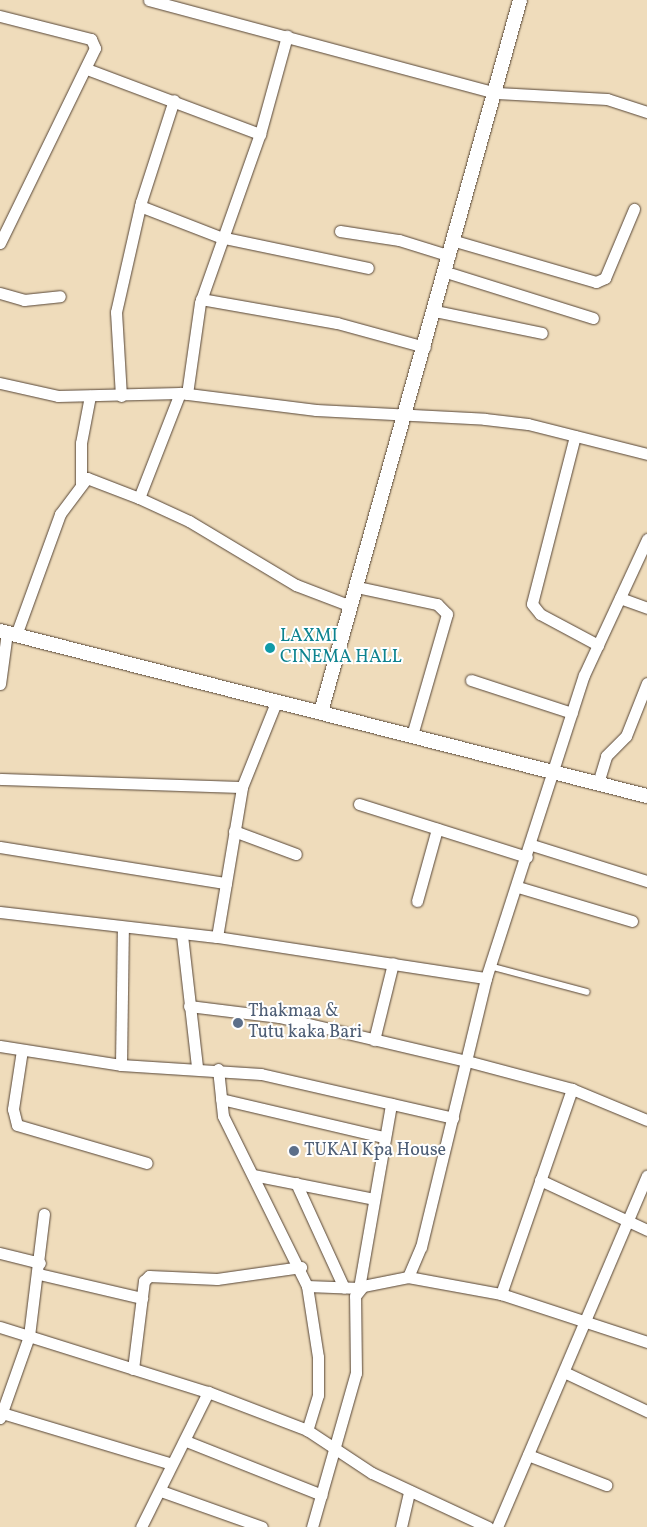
<!DOCTYPE html>
<style>
body{margin:0}
#map{position:relative;width:647px;height:1527px;overflow:hidden;background:#efdcbb;font-family:Vollkorn,serif}
div>[style]{position:absolute}
.roads{filter:drop-shadow(0 0 1px #564536) drop-shadow(0 0 1px #564536)}
.service>*{height:5.5px;margin:-2.75px;padding:0 2.75px;transform-origin:2.75px;border-radius:2.75px;background:#fff}
.minor>*{height:11px;margin:-5.5px;padding:0 5.5px;transform-origin:5.5px;border-radius:5.5px;background:#fff}
.tertiary>*{height:14px;margin:-7px;padding:0 7px;transform-origin:7px;border-radius:7px;background:#fff}
.dots>*{width:14px;height:14px;translate:-50% -50%;box-sizing:border-box;border:2px solid #fff;border-radius:50%}
span{translate:-50% -50%;white-space:nowrap;text-align:center;line-height:1.15;-webkit-text-stroke:4px #fff;paint-order:stroke}
.culture-label{font-size:18px;color:#0d838f}
.left{translate:0 -50%;text-align:left}
.service-label{font-size:18px;color:#4e5e75}
</style>
<div id="map">
<div class="roads">
<div class="service">
<div style="left:490px;top:966px;width:100px;rotate:15deg"></div>
</div>
<div class="minor">
<div style="left:149px;top:0;width:360px;rotate:15deg"></div>
<div style="left:497px;top:93px;width:110px;rotate:3.1deg"></div>
<div style="left:607px;top:99px;width:42px;rotate:18deg"></div>
<div style="left:0;top:16px;width:94px;rotate:14.2deg"></div>
<div style="left:91px;top:39px;width:10px;rotate:66deg"></div>
<div style="left:95px;top:48px;width:217px;rotate:116deg"></div>
<div style="left:87px;top:69px;width:185px;rotate:20.6deg"></div>
<div style="left:140px;top:206px;width:86px;rotate:21.2deg"></div>
<div style="left:220px;top:237px;width:151px;rotate:11.8deg"></div>
<div style="left:340px;top:231px;width:60px;rotate:8.7deg"></div>
<div style="left:399px;top:240px;width:53px;rotate:17.4deg"></div>
<div style="left:455px;top:241px;width:147px;rotate:16.2deg"></div>
<div style="left:596px;top:282px;width:10px;rotate:-24deg"></div>
<div style="left:605px;top:278px;width:75px;rotate:-67.2deg"></div>
<div style="left:446px;top:272px;width:154px;rotate:17.4deg"></div>
<div style="left:0;top:293px;width:25px;rotate:16deg"></div>
<div style="left:24px;top:300px;width:36px;rotate:-6deg"></div>
<div style="left:201px;top:299px;width:138px;rotate:10deg"></div>
<div style="left:337px;top:323px;width:91px;rotate:15.3deg"></div>
<div style="left:435px;top:311px;width:109px;rotate:11.6deg"></div>
<div style="left:0;top:383px;width:59px;rotate:12.6deg"></div>
<div style="left:58px;top:396px;width:122px;rotate:-1.4deg"></div>
<div style="left:180px;top:393px;width:137px;rotate:7.1deg"></div>
<div style="left:316px;top:410px;width:169px;rotate:3deg"></div>
<div style="left:485px;top:419px;width:43px;rotate:6.6deg"></div>
<div style="left:528px;top:424px;width:123px;rotate:14.1deg"></div>
<div style="left:187px;top:394px;width:92px;rotate:-81.9deg"></div>
<div style="left:200px;top:303px;width:179px;rotate:-70.5deg"></div>
<div style="left:260px;top:134px;width:102px;rotate:-74.6deg"></div>
<div style="left:121px;top:396px;width:84px;rotate:-93.4deg"></div>
<div style="left:116px;top:312px;width:113px;rotate:-77.2deg"></div>
<div style="left:141px;top:202px;width:107px;rotate:-72.1deg"></div>
<div style="left:575px;top:436px;width:173px;rotate:104.4deg"></div>
<div style="left:532px;top:604px;width:13px;rotate:51deg"></div>
<div style="left:540px;top:614px;width:66px;rotate:28.1deg"></div>
<div style="left:81px;top:484px;width:41px;rotate:-90deg"></div>
<div style="left:81px;top:443px;width:48px;rotate:-79.2deg"></div>
<div style="left:139px;top:498px;width:55px;rotate:24.7deg"></div>
<div style="left:189px;top:521px;width:125px;rotate:30.9deg"></div>
<div style="left:296px;top:585px;width:59px;rotate:20.9deg"></div>
<div style="left:357px;top:587px;width:82px;rotate:12deg"></div>
<div style="left:437px;top:604px;width:14px;rotate:45deg"></div>
<div style="left:447px;top:614px;width:126px;rotate:106.1deg"></div>
<div style="left:620px;top:598px;width:29px;rotate:20deg"></div>
<div style="left:16px;top:635px;width:129px;rotate:-70deg"></div>
<div style="left:60px;top:514px;width:45px;rotate:-53.1deg"></div>
<div style="left:87px;top:478px;width:56px;rotate:21deg"></div>
<div style="left:139px;top:498px;width:113px;rotate:-68.7deg"></div>
<div style="left:471px;top:680px;width:106px;rotate:18.1deg"></div>
<div style="left:0;top:684px;width:52px;rotate:-82.3deg"></div>
<div style="left:0;top:779px;width:242px;rotate:1.9deg"></div>
<div style="left:598px;top:783px;width:28px;rotate:-73deg"></div>
<div style="left:606px;top:756px;width:28px;rotate:-45deg"></div>
<div style="left:626px;top:736px;width:57px;rotate:-68.4deg"></div>
<div style="left:359px;top:804px;width:176px;rotate:17.5deg"></div>
<div style="left:234px;top:831px;width:66px;rotate:20.4deg"></div>
<div style="left:532px;top:845px;width:121px;rotate:17.4deg"></div>
<div style="left:0;top:847px;width:229px;rotate:9.1deg"></div>
<div style="left:518px;top:887px;width:119px;rotate:16.6deg"></div>
<div style="left:417px;top:901px;width:75px;rotate:-74.5deg"></div>
<div style="left:0;top:912px;width:218px;rotate:6.6deg"></div>
<div style="left:217px;top:937px;width:272px;rotate:8.7deg"></div>
<div style="left:182px;top:935px;width:133px;rotate:83.5deg"></div>
<div style="left:217px;top:937px;width:152px;rotate:-80.5deg"></div>
<div style="left:242px;top:787px;width:94px;rotate:-68.1deg"></div>
<div style="left:189px;top:1006px;width:91px;rotate:7deg"></div>
<div style="left:279px;top:1017px;width:193px;rotate:13.2deg"></div>
<div style="left:467px;top:1061px;width:109px;rotate:14.9deg"></div>
<div style="left:572px;top:1089px;width:81px;rotate:22.5deg"></div>
<div style="left:374px;top:1040px;width:79px;rotate:-76.1deg"></div>
<div style="left:0;top:1046px;width:122px;rotate:8.9deg"></div>
<div style="left:121px;top:1065px;width:140px;rotate:3.7deg"></div>
<div style="left:261px;top:1074px;width:197px;rotate:12.9deg"></div>
<div style="left:22px;top:1050px;width:60px;rotate:98.7deg"></div>
<div style="left:13px;top:1109px;width:16px;rotate:76deg"></div>
<div style="left:17px;top:1125px;width:135px;rotate:16.3deg"></div>
<div style="left:121px;top:1065px;width:138px;rotate:-89.2deg"></div>
<div style="left:218px;top:1069px;width:47px;rotate:83.9deg"></div>
<div style="left:223px;top:1116px;width:190px;rotate:63.7deg"></div>
<div style="left:307px;top:1286px;width:72px;rotate:81.2deg"></div>
<div style="left:318px;top:1357px;width:38px;rotate:90deg"></div>
<div style="left:318px;top:1395px;width:37px;rotate:107deg"></div>
<div style="left:221px;top:1099px;width:166px;rotate:13.2deg"></div>
<div style="left:253px;top:1175px;width:123px;rotate:11.2deg"></div>
<div style="left:540px;top:1180px;width:118px;rotate:25deg"></div>
<div style="left:296px;top:1183px;width:115px;rotate:65.4deg"></div>
<div style="left:0;top:1253px;width:41px;rotate:14deg"></div>
<div style="left:39px;top:1274px;width:106px;rotate:13.1deg"></div>
<div style="left:408px;top:1277px;width:95px;rotate:10.4deg"></div>
<div style="left:501px;top:1294px;width:154px;rotate:18.2deg"></div>
<div style="left:307px;top:1286px;width:52px;rotate:2.2deg"></div>
<div style="left:359px;top:1288px;width:187px;rotate:-80.1deg"></div>
<div style="left:501px;top:1294px;width:217px;rotate:-70.9deg"></div>
<div style="left:0;top:1327px;width:218px;rotate:17.4deg"></div>
<div style="left:208px;top:1392px;width:106px;rotate:21deg"></div>
<div style="left:307px;top:1430px;width:78px;rotate:33.5deg"></div>
<div style="left:372px;top:1473px;width:128px;rotate:25deg"></div>
<div style="left:133px;top:1369px;width:89px;rotate:-82.9deg"></div>
<div style="left:144px;top:1281px;width:7px;rotate:-45deg"></div>
<div style="left:149px;top:1276px;width:68px;rotate:2.5deg"></div>
<div style="left:217px;top:1279px;width:85px;rotate:-8.1deg"></div>
<div style="left:564px;top:1372px;width:92px;rotate:25.2deg"></div>
<div style="left:2px;top:1413px;width:177px;rotate:16.7deg"></div>
<div style="left:0;top:1418px;width:87px;rotate:-70.5deg"></div>
<div style="left:29px;top:1336px;width:123px;rotate:-83deg"></div>
<div style="left:186px;top:1441px;width:146px;rotate:21.7deg"></div>
<div style="left:528px;top:1455px;width:84px;rotate:21deg"></div>
<div style="left:161px;top:1491px;width:107px;rotate:19.6deg"></div>
<div style="left:141px;top:1527px;width:151px;rotate:-63.6deg"></div>
<div style="left:312px;top:1527px;width:160px;rotate:-74.1deg"></div>
<div style="left:356px;top:1373px;width:77px;rotate:-90.7deg"></div>
<div style="left:355px;top:1296px;width:13px;rotate:-51deg"></div>
<div style="left:363px;top:1286px;width:46px;rotate:-11.3deg"></div>
<div style="left:408px;top:1277px;width:33px;rotate:-67deg"></div>
<div style="left:421px;top:1247px;width:277px;rotate:-76.4deg"></div>
<div style="left:486px;top:978px;width:318px;rotate:-72.1deg"></div>
<div style="left:584px;top:675px;width:150px;rotate:-65.1deg"></div>
<div style="left:401px;top:1527px;width:37px;rotate:-77deg"></div>
<div style="left:497px;top:1527px;width:382px;rotate:-66.9deg"></div>
</div>
<div class="tertiary">
<div style="left:0;top:631px;width:668px;rotate:14.31deg"></div>
<div style="left:321px;top:712px;width:739px;rotate:-74.38deg"></div>
</div>
</div>
<div class="dots">
<div style="left:270px;top:648px;background:#0f9aa8"></div>
<div style="left:238px;top:1023px;background:#5c6f8a"></div>
<div style="left:294px;top:1151px;background:#5c6f8a"></div>
</div>
<div class="culture-label">
<span class="left" style="left:280px;top:648px">LAXMI<br>CINEMA HALL</span>
</div>
<div class="service-label">
<span class="left" style="left:248px;top:1023px">Thakmaa &amp;<br>Tutu kaka Bari</span>
<span class="left" style="left:304px;top:1151px">TUKAI Kpa House</span>
</div>
</div>
